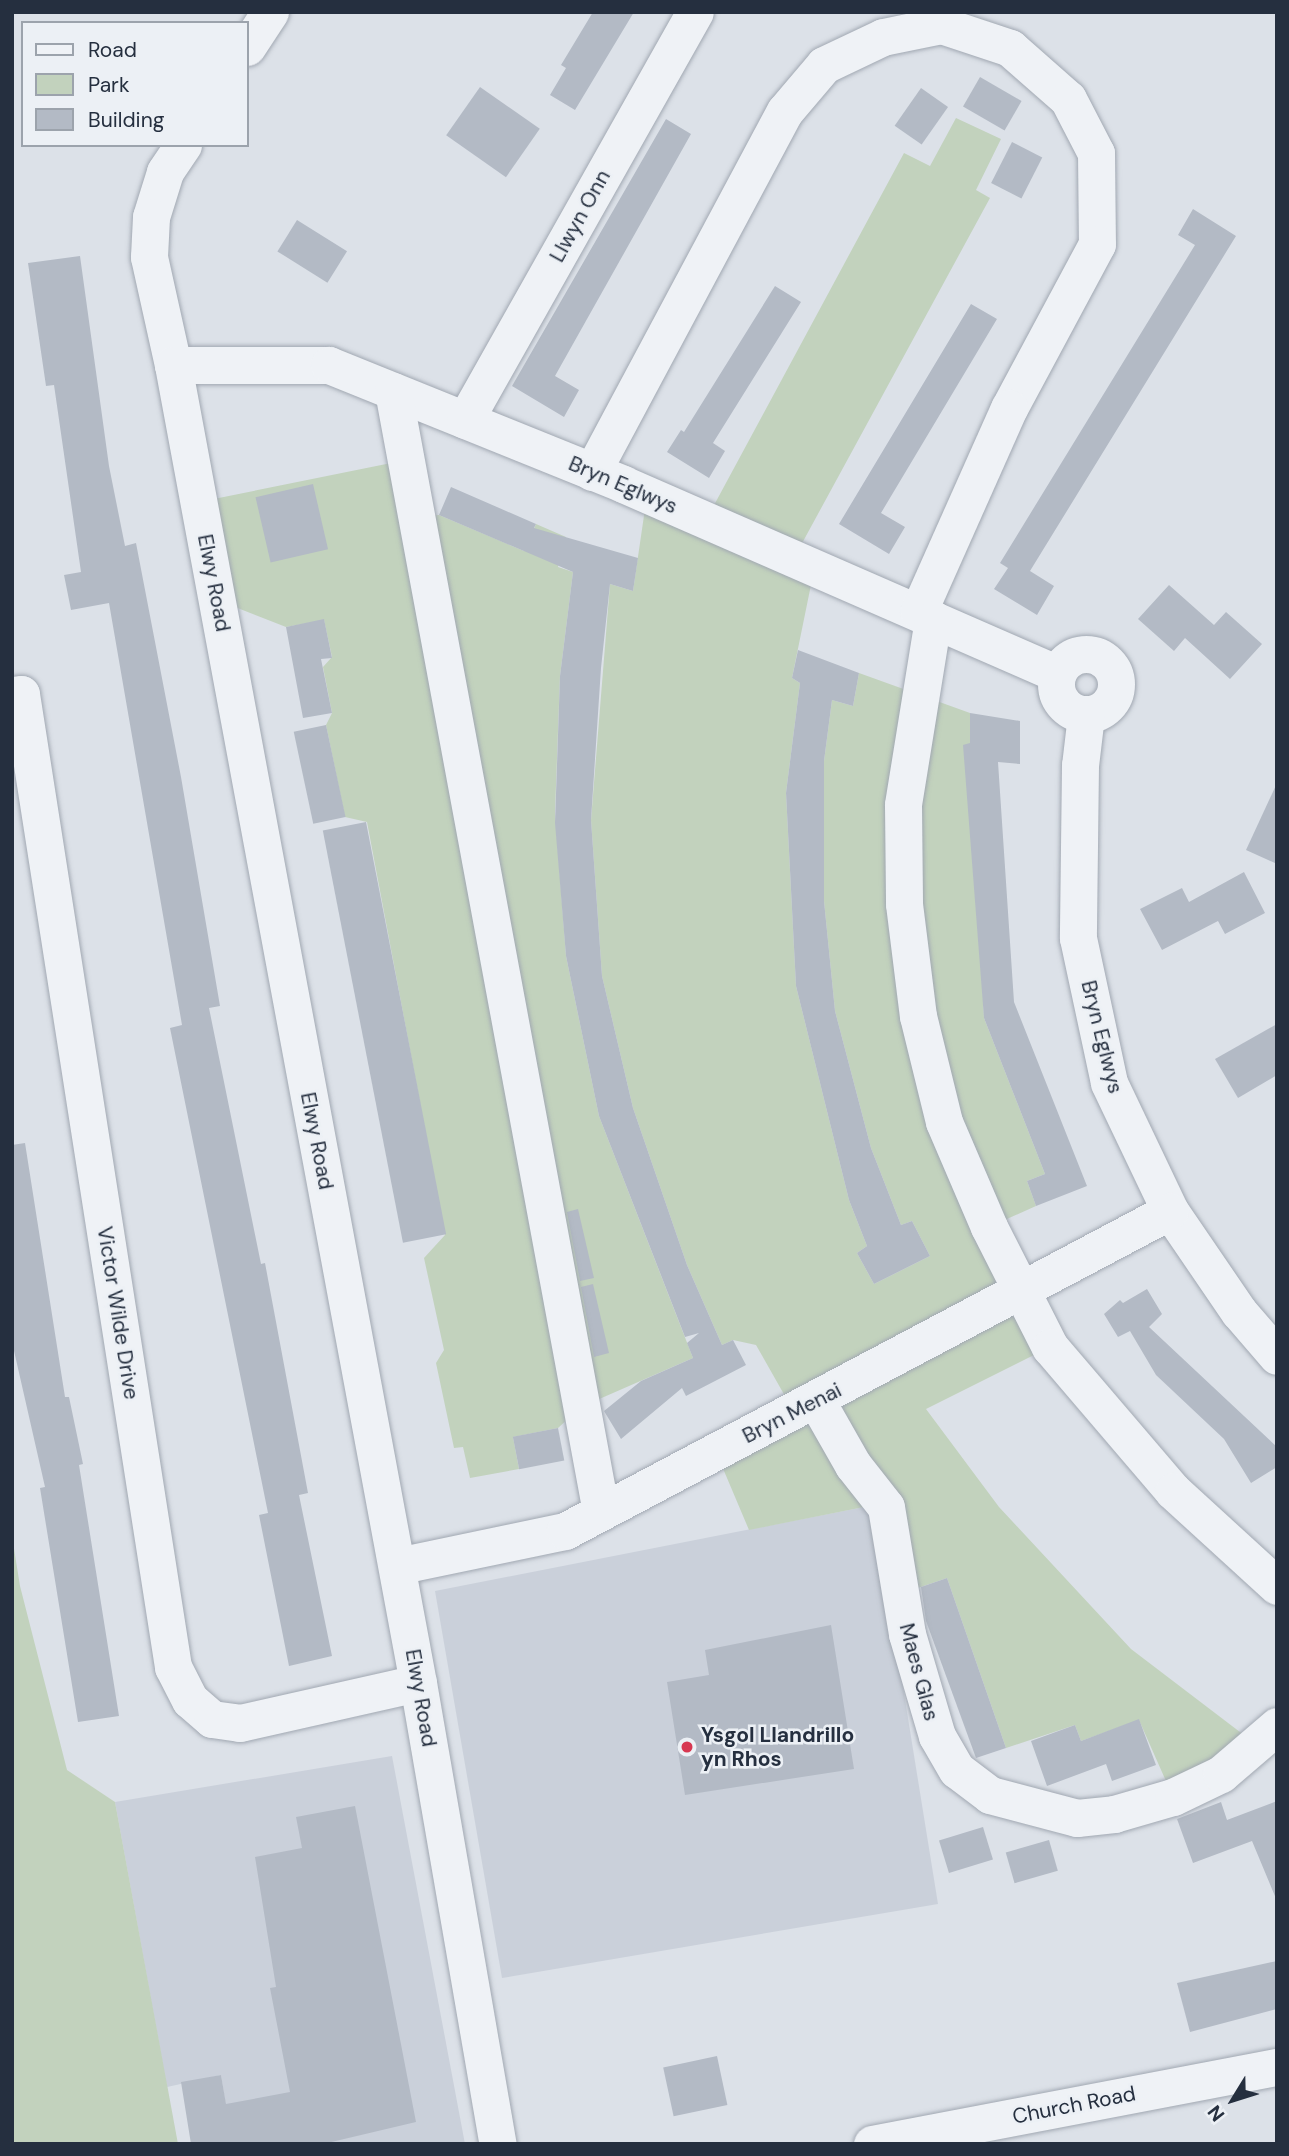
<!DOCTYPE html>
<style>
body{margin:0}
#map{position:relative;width:1289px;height:2156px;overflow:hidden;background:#dce1e8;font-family:"DM Sans",sans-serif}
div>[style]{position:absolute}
.built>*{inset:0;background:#cad0da}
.green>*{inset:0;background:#c2d2bd}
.building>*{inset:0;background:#b3bac5;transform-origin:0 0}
.roads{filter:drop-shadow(0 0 2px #a1a8b2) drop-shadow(0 0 2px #a1a8b2)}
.minor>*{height:37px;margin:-18.5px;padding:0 18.5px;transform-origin:18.5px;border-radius:18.5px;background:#eff2f6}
.minor>.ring{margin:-18.5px;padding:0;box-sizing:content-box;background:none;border:37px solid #eff2f6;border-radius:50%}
.dots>*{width:19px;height:19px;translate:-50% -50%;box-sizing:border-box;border:4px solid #ecf0f5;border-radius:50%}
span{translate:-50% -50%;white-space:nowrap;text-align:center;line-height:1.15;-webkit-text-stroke:5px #ecf0f5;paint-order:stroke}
.street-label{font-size:21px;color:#252f3f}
.poi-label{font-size:21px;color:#252f3f;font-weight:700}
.left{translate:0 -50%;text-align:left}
.frame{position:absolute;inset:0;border:14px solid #252f3f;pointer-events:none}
.legend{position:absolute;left:21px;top:21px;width:228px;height:126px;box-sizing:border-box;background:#ecf0f5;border:2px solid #9ca3ac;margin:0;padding:9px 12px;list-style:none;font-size:21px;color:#252f3f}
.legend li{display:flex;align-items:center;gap:14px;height:35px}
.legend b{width:35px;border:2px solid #9ca3ac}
.north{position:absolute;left:1198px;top:2065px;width:70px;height:70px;-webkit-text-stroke:5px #ecf0f5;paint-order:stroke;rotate:232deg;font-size:19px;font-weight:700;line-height:28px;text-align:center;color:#252f3f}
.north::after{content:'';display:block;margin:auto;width:24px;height:32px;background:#252f3f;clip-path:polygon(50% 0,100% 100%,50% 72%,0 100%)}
</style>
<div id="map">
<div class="built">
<div style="clip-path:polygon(864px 1507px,876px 1520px,938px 1904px,502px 1978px,435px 1591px)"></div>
<div style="clip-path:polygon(392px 1756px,465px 2144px,232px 2144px,221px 2075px,167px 2087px,115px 1802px)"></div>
</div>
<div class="green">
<div style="clip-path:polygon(956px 118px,1001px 139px,976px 190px,990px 198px,794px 558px,813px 575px,792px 678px,800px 683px,786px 793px,796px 986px,849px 1200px,867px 1246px,857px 1253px,874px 1284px,930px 1256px,912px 1221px,901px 1225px,871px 1148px,835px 1011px,824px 901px,824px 761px,832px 700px,853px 706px,859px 673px,970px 713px,984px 1018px,1045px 1174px,1027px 1181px,1036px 1206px,989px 1227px,1050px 1347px,926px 1409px,999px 1507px,1131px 1649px,1257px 1745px,1173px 1797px,1139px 1720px,1081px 1741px,1075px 1725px,1006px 1748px,947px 1578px,915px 1589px,885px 1507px,864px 1507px,749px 1530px,716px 1452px,794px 1412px,756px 1345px,733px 1340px,722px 1345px,687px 1265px,633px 1108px,602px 976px,591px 820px,610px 584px,633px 591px,647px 495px,706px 520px,904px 153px,930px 166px)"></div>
<div style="clip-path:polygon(406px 460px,417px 517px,439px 515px,524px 551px,536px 524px,566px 537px,558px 567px,573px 572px,560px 676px,555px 813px,566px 956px,599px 1116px,693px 1358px,581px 1407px,558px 1428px,513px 1437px,519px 1469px,470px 1478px,463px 1447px,454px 1448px,436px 1363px,444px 1350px,424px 1258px,445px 1235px,367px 822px,345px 817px,326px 725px,332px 713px,323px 667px,332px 657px,324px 620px,286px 627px,217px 600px,199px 502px)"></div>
<div style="clip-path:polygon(12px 1536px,20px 1586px,67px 1770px,115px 1802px,178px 2144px,12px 2144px)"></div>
</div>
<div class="building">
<div style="clip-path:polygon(593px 12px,634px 12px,575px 110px,550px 95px,566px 68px,561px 65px)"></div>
<div style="left:980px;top:77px;width:48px;height:34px;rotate:30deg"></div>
<div style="left:480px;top:87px;width:73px;height:59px;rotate:35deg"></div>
<div style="left:921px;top:88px;width:33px;height:46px;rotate:35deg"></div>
<div style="clip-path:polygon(666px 119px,691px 134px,555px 376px,579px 390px,564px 417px,512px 386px)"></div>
<div style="left:1012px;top:142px;width:34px;height:46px;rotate:27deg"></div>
<div style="clip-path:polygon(1193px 209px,1236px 236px,1030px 571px,1054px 586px,1037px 615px,994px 589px,1008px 568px,1000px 563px,1195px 245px,1178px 235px)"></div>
<div style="left:297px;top:220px;width:59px;height:37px;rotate:32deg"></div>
<div style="clip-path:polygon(80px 256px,109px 466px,125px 546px,136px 543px,181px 777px,220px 1006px,209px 1008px,261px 1264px,265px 1263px,308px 1493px,299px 1495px,332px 1656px,289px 1666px,259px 1515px,268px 1513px,170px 1028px,182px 1025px,109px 603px,71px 610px,64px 575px,81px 572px,54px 385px,46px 386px,28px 263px)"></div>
<div style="clip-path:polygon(775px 286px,801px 302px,713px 443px,725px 451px,709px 478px,667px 452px,681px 430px,684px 432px)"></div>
<div style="clip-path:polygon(971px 304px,997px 319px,881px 513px,905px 527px,889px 554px,839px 524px)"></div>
<div style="left:313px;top:484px;width:67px;height:59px;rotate:77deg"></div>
<div style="clip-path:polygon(451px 487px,536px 524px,534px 528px,638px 558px,633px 591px,610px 584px,601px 668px,591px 820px,602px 976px,633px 1108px,687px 1265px,722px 1345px,733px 1340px,746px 1365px,686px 1396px,682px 1388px,621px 1439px,604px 1411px,641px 1381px,693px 1358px,687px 1343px,699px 1333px,685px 1337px,599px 1116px,566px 956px,555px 823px,560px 676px,573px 572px,439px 515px)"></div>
<div style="clip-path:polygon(1169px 585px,1214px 625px,1226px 612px,1262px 644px,1230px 679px,1185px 638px,1174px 651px,1138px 619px)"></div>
<div style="clip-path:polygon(324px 619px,332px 658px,321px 659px,332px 713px,303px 718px,286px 627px)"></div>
<div style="clip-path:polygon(798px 650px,859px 673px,853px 706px,832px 700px,824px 761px,824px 901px,835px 1011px,871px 1148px,901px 1225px,912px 1221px,930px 1256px,874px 1284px,857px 1253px,867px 1246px,849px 1200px,796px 986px,786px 793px,800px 683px,792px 678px)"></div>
<div style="clip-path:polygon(970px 713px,1020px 721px,1020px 764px,998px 762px,1014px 1002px,1087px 1186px,1036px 1206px,1027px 1181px,1045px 1174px,984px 1018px,963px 745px,970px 743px)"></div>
<div style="left:326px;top:725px;width:94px;height:33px;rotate:78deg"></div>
<div style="clip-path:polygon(1277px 783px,1277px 864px,1246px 850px)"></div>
<div style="left:366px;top:822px;width:420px;height:44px;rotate:79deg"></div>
<div style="clip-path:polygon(1244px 872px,1265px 913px,1225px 934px,1218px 921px,1162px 950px,1140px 909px,1182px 888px,1189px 902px)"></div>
<div style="clip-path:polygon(1277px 1024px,1277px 1075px,1238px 1098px,1215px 1059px)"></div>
<div style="clip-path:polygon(25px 1143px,65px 1397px,69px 1397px,83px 1464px,79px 1465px,119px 1716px,78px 1722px,40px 1488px,45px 1487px,12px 1342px,12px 1145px)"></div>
<div style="clip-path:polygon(578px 1209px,594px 1278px,580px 1281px,567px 1212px)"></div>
<div style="clip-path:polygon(593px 1284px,609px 1353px,594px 1357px,581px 1287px)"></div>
<div style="clip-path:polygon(1147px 1289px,1162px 1314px,1149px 1327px,1277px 1447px,1277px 1467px,1251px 1483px,1224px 1439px,1156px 1375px,1130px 1331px,1118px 1337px,1104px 1314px,1120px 1300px,1123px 1303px)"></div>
<div style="left:558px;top:1428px;width:33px;height:46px;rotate:79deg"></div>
<div style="clip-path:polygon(947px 1578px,1006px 1748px,976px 1758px,926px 1621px,921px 1587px)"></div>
<div style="clip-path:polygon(831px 1625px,854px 1769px,685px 1795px,667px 1682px,709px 1675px,705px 1650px)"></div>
<div style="clip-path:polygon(1139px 1719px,1156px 1765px,1112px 1781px,1106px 1764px,1047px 1786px,1031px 1741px,1075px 1725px,1081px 1741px)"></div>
<div style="clip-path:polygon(1277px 1801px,1277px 1901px,1252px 1841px,1193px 1863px,1177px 1819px,1221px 1802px,1227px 1820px)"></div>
<div style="clip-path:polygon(355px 1806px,416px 2122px,323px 2144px,191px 2144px,181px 2082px,221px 2075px,226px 2104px,290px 2092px,270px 1988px,276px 1987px,255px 1857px,302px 1848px,296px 1817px)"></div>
<div style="left:983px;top:1827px;width:34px;height:46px;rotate:73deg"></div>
<div style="left:1049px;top:1840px;width:32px;height:45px;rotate:74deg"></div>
<div style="clip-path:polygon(1277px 1961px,1277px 2009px,1190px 2032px,1177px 1983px)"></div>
<div style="left:717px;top:2056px;width:50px;height:55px;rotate:78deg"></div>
</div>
<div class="roads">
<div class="minor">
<div style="left:247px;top:47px;width:42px;rotate:-56.7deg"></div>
<div style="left:183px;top:145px;width:32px;rotate:124deg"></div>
<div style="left:165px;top:172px;width:47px;rotate:107.3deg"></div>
<div style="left:151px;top:217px;width:40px;rotate:92.9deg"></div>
<div style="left:149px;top:257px;width:111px;rotate:77.5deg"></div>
<div style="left:173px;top:365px;width:1341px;rotate:79.47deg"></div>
<div style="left:418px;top:1683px;width:468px;rotate:80.2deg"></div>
<div style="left:173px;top:365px;width:156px"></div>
<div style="left:329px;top:365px;width:317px;rotate:22deg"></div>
<div style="left:623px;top:484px;width:474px;rotate:23.6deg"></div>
<div style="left:393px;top:391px;width:1140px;rotate:79.49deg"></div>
<div style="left:465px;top:420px;width:468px;rotate:-60.6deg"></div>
<div style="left:592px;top:472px;width:409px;rotate:-61.9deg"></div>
<div style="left:785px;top:111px;width:60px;rotate:-49.7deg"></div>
<div style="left:824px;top:65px;width:65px;rotate:-25.4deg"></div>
<div style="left:883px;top:37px;width:59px;rotate:-11.7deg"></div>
<div style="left:941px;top:25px;width:73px;rotate:18.4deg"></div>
<div style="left:1010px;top:48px;width:77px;rotate:41.3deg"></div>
<div style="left:1068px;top:99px;width:61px;rotate:62.6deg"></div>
<div style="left:1096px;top:153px;width:91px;rotate:89.4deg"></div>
<div style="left:1097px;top:244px;width:186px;rotate:118.2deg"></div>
<div style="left:1009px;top:408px;width:223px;rotate:114deg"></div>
<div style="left:933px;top:619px;width:188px;rotate:99.2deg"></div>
<div style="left:903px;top:805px;width:99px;rotate:89.4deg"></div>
<div style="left:904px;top:904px;width:113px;rotate:82.9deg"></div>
<div style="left:918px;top:1016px;width:109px;rotate:76.2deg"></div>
<div style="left:944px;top:1122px;width:114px;rotate:66.8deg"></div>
<div style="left:989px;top:1227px;width:135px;rotate:63.1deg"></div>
<div style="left:1050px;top:1347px;width:189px;rotate:49.5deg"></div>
<div style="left:1173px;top:1491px;width:141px;rotate:42.4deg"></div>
<div class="ring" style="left:1056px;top:654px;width:23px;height:23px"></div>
<div style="left:12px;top:695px;width:9px;rotate:-6deg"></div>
<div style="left:21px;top:694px;width:985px;rotate:81.12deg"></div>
<div style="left:173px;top:1667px;width:37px;rotate:63deg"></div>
<div style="left:190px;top:1700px;width:29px;rotate:41deg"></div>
<div style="left:212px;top:1719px;width:28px;rotate:8deg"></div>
<div style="left:240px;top:1723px;width:182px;rotate:-12.7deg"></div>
<div style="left:1086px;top:715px;width:50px;rotate:96.8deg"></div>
<div style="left:1080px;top:765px;width:173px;rotate:90.7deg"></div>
<div style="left:1078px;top:938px;width:148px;rotate:77.9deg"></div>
<div style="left:1109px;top:1083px;width:142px;rotate:64.5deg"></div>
<div style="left:1170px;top:1211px;width:122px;rotate:55.7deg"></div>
<div style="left:1239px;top:1312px;width:58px;rotate:49.2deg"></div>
<div style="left:816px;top:1400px;width:75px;rotate:60.4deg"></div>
<div style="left:853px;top:1465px;width:53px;rotate:51.8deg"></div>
<div style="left:886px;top:1507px;width:129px;rotate:80.6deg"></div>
<div style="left:907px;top:1634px;width:106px;rotate:73.6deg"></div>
<div style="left:937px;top:1736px;width:39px;rotate:60deg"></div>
<div style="left:957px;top:1770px;width:41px;rotate:37.1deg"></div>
<div style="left:990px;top:1795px;width:90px;rotate:14.8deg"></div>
<div style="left:1077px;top:1818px;width:37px;rotate:-6deg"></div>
<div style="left:1114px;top:1814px;width:61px;rotate:-16.1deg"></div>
<div style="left:1173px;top:1797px;width:53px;rotate:-25.6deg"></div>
<div style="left:1221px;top:1774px;width:74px;rotate:-40.6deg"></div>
<div style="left:397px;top:1566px;width:172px;rotate:-11.8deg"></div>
<div style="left:565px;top:1531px;width:684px;rotate:-27.88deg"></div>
<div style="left:872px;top:2144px;width:412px;rotate:-10.8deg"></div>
</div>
</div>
<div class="dots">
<div style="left:687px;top:1747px;background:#d73751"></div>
</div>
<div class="street-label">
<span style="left:580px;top:216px;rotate:-61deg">Llwyn Onn</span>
<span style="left:623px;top:485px;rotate:23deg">Bryn Eglwys</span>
<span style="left:214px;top:583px;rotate:79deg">Elwy Road</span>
<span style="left:1102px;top:1037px;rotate:76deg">Bryn Eglwys</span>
<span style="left:317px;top:1141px;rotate:79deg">Elwy Road</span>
<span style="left:118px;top:1313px;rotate:81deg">Victor Wilde Drive</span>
<span style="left:792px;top:1413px;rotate:-27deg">Bryn Menai</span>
<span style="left:919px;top:1672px;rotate:75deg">Maes Glas</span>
<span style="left:421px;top:1698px;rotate:80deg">Elwy Road</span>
<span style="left:1074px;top:2105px;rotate:-11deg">Church Road</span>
</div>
<div class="poi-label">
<span class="left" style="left:701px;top:1747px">Ysgol Llandrillo<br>yn Rhos</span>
</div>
<div class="frame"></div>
<ul class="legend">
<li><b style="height:9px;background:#eff2f6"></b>Road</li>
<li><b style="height:19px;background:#c2d2bd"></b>Park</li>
<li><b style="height:19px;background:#b3bac5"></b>Building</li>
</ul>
<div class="north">N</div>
</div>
